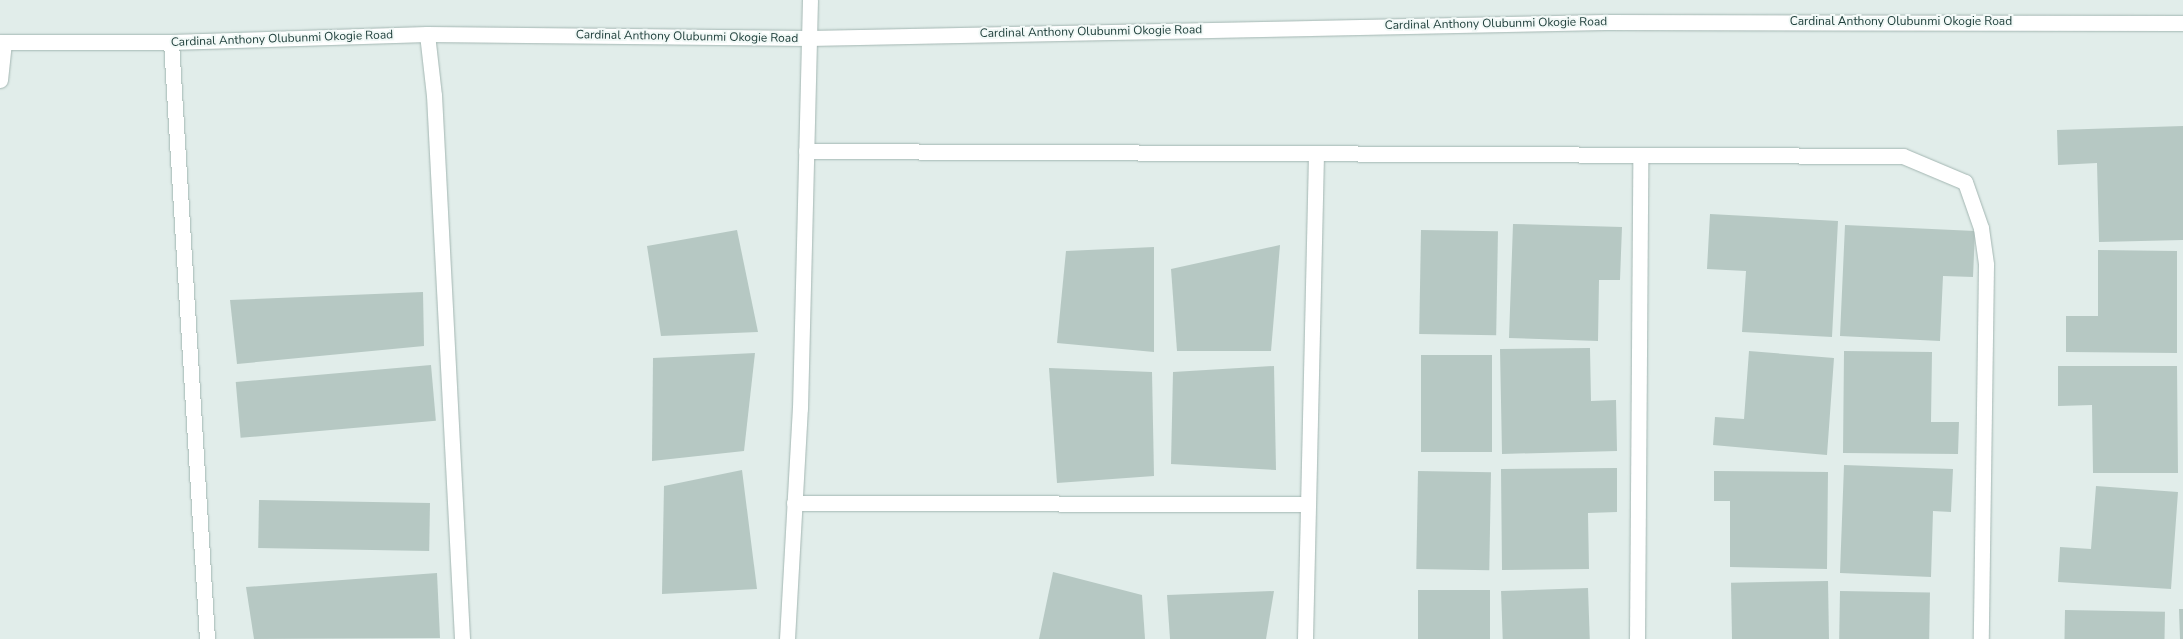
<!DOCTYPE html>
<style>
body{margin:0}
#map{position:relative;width:2183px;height:639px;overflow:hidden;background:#e1edea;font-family:"Nunito Sans",sans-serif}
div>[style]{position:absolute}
.building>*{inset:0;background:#b6c8c3;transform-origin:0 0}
.roads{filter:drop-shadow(0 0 1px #a3b6b2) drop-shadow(0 0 1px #a3b6b2)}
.street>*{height:15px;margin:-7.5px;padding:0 7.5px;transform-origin:7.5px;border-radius:7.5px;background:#fff}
.secondary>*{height:15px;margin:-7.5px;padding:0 7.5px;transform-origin:7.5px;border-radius:7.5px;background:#fff}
span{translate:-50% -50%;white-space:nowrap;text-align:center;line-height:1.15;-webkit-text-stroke:4px #f2f9f7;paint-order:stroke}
.street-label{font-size:12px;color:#20403c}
</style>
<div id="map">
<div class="building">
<div style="clip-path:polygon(2183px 126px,2183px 240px,2099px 242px,2097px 163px,2058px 165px,2057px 130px)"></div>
<div style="clip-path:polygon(1710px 214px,1838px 221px,1832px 337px,1742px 332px,1746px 271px,1707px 269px)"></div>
<div style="clip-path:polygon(1513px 224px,1622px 227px,1620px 280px,1599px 280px,1598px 341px,1509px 338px)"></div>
<div style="clip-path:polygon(1845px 225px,1975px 231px,1973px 277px,1943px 276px,1940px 341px,1840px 336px)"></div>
<div style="clip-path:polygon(737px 230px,758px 332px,661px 336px,647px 246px)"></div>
<div style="left:1421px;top:230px;width:77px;height:104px;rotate:1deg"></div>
<div style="clip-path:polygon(1280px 245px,1271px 351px,1177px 351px,1171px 269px)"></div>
<div style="clip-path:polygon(1154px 247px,1154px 352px,1057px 343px,1066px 251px)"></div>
<div style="clip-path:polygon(2098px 250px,2177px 251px,2177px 353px,2066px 352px,2066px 316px,2098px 316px)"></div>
<div style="clip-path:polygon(423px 292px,424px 346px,237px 364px,230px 300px)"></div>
<div style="clip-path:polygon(1590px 348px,1591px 401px,1616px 400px,1617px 451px,1502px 454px,1500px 349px)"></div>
<div style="clip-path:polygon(1749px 351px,1834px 358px,1827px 455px,1713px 445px,1715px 417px,1744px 419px)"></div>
<div style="clip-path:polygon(1844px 351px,1932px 352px,1931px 422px,1959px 422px,1958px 454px,1843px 453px)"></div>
<div style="clip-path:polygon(755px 353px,744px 451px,652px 461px,653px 358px)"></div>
<div style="left:1421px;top:355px;width:71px;height:97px"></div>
<div style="left:431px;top:365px;width:56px;height:196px;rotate:85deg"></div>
<div style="clip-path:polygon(1274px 366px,1276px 470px,1171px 464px,1173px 372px)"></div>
<div style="clip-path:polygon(2058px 366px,2177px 366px,2178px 473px,2093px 473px,2092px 405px,2058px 406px)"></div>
<div style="clip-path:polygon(1049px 368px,1152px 372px,1154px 476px,1057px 483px)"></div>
<div style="clip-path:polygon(1844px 465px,1953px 469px,1951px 512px,1933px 511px,1931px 577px,1840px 573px)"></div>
<div style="clip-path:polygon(1617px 468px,1617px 512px,1588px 513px,1589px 569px,1502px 570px,1501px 469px)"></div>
<div style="clip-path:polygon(742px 470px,757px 589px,662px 594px,664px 486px)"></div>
<div style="left:1418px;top:471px;width:73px;height:98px;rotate:1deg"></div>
<div style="clip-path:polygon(1714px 471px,1828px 472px,1827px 569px,1730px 567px,1730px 501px,1714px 501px)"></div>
<div style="clip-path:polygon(2096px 486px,2178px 492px,2171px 589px,2058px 582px,2060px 547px,2091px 549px)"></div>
<div style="left:430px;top:503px;width:48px;height:171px;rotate:91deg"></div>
<div style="clip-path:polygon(1053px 572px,1142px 595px,1145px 639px,1039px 639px)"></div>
<div style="clip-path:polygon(437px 573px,440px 638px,254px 639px,246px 587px)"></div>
<div style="left:1828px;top:581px;width:58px;height:97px;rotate:89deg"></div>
<div style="left:1588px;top:588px;width:51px;height:87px;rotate:88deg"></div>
<div style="left:1418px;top:590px;width:72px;height:49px"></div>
<div style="clip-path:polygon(1274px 591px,1266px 639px,1170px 639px,1167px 595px)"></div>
<div style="left:1840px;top:591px;width:90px;height:48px;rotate:1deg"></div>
<div style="clip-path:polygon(2179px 609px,2183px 609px,2183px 639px,2180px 639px)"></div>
<div style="left:2065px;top:610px;width:100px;height:29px;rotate:1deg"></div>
</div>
<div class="roads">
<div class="street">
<div style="left:427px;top:34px;width:61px;rotate:83.5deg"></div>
<div style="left:434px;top:95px;width:545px;rotate:87.05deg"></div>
<div style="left:171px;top:42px;width:598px;rotate:86.55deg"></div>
<div style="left:0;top:80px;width:38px;rotate:-84deg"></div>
<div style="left:806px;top:151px;width:1097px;rotate:0.26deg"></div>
<div style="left:1903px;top:156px;width:67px;rotate:22.8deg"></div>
<div style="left:1965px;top:182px;width:49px;rotate:70.8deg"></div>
<div style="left:1981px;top:228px;width:37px;rotate:82deg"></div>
<div style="left:1986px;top:265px;width:374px;rotate:90.8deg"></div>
<div style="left:794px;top:503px;width:514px;rotate:0.11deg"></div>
<div style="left:787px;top:639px;width:231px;rotate:-86.8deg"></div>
<div style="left:800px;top:408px;width:408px;rotate:-88.6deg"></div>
<div style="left:1305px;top:639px;width:486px;rotate:-88.7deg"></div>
<div style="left:1637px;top:639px;width:484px;rotate:-89.6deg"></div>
</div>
<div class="secondary">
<div style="left:0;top:42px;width:171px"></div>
<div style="left:171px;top:42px;width:256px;rotate:-1.8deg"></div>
<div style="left:427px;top:34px;width:382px;rotate:0.6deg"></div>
<div style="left:809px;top:38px;width:796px;rotate:-1.15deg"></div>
<div style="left:1605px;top:22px;width:578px;rotate:0.1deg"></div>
</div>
</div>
<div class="street-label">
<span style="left:1901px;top:22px">Cardinal Anthony Olubunmi Okogie Road</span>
<span style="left:1496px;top:24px;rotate:-1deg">Cardinal Anthony Olubunmi Okogie Road</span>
<span style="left:1091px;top:32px;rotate:-1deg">Cardinal Anthony Olubunmi Okogie Road</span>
<span style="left:687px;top:37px;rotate:1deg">Cardinal Anthony Olubunmi Okogie Road</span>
<span style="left:282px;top:39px;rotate:-2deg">Cardinal Anthony Olubunmi Okogie Road</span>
</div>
</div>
